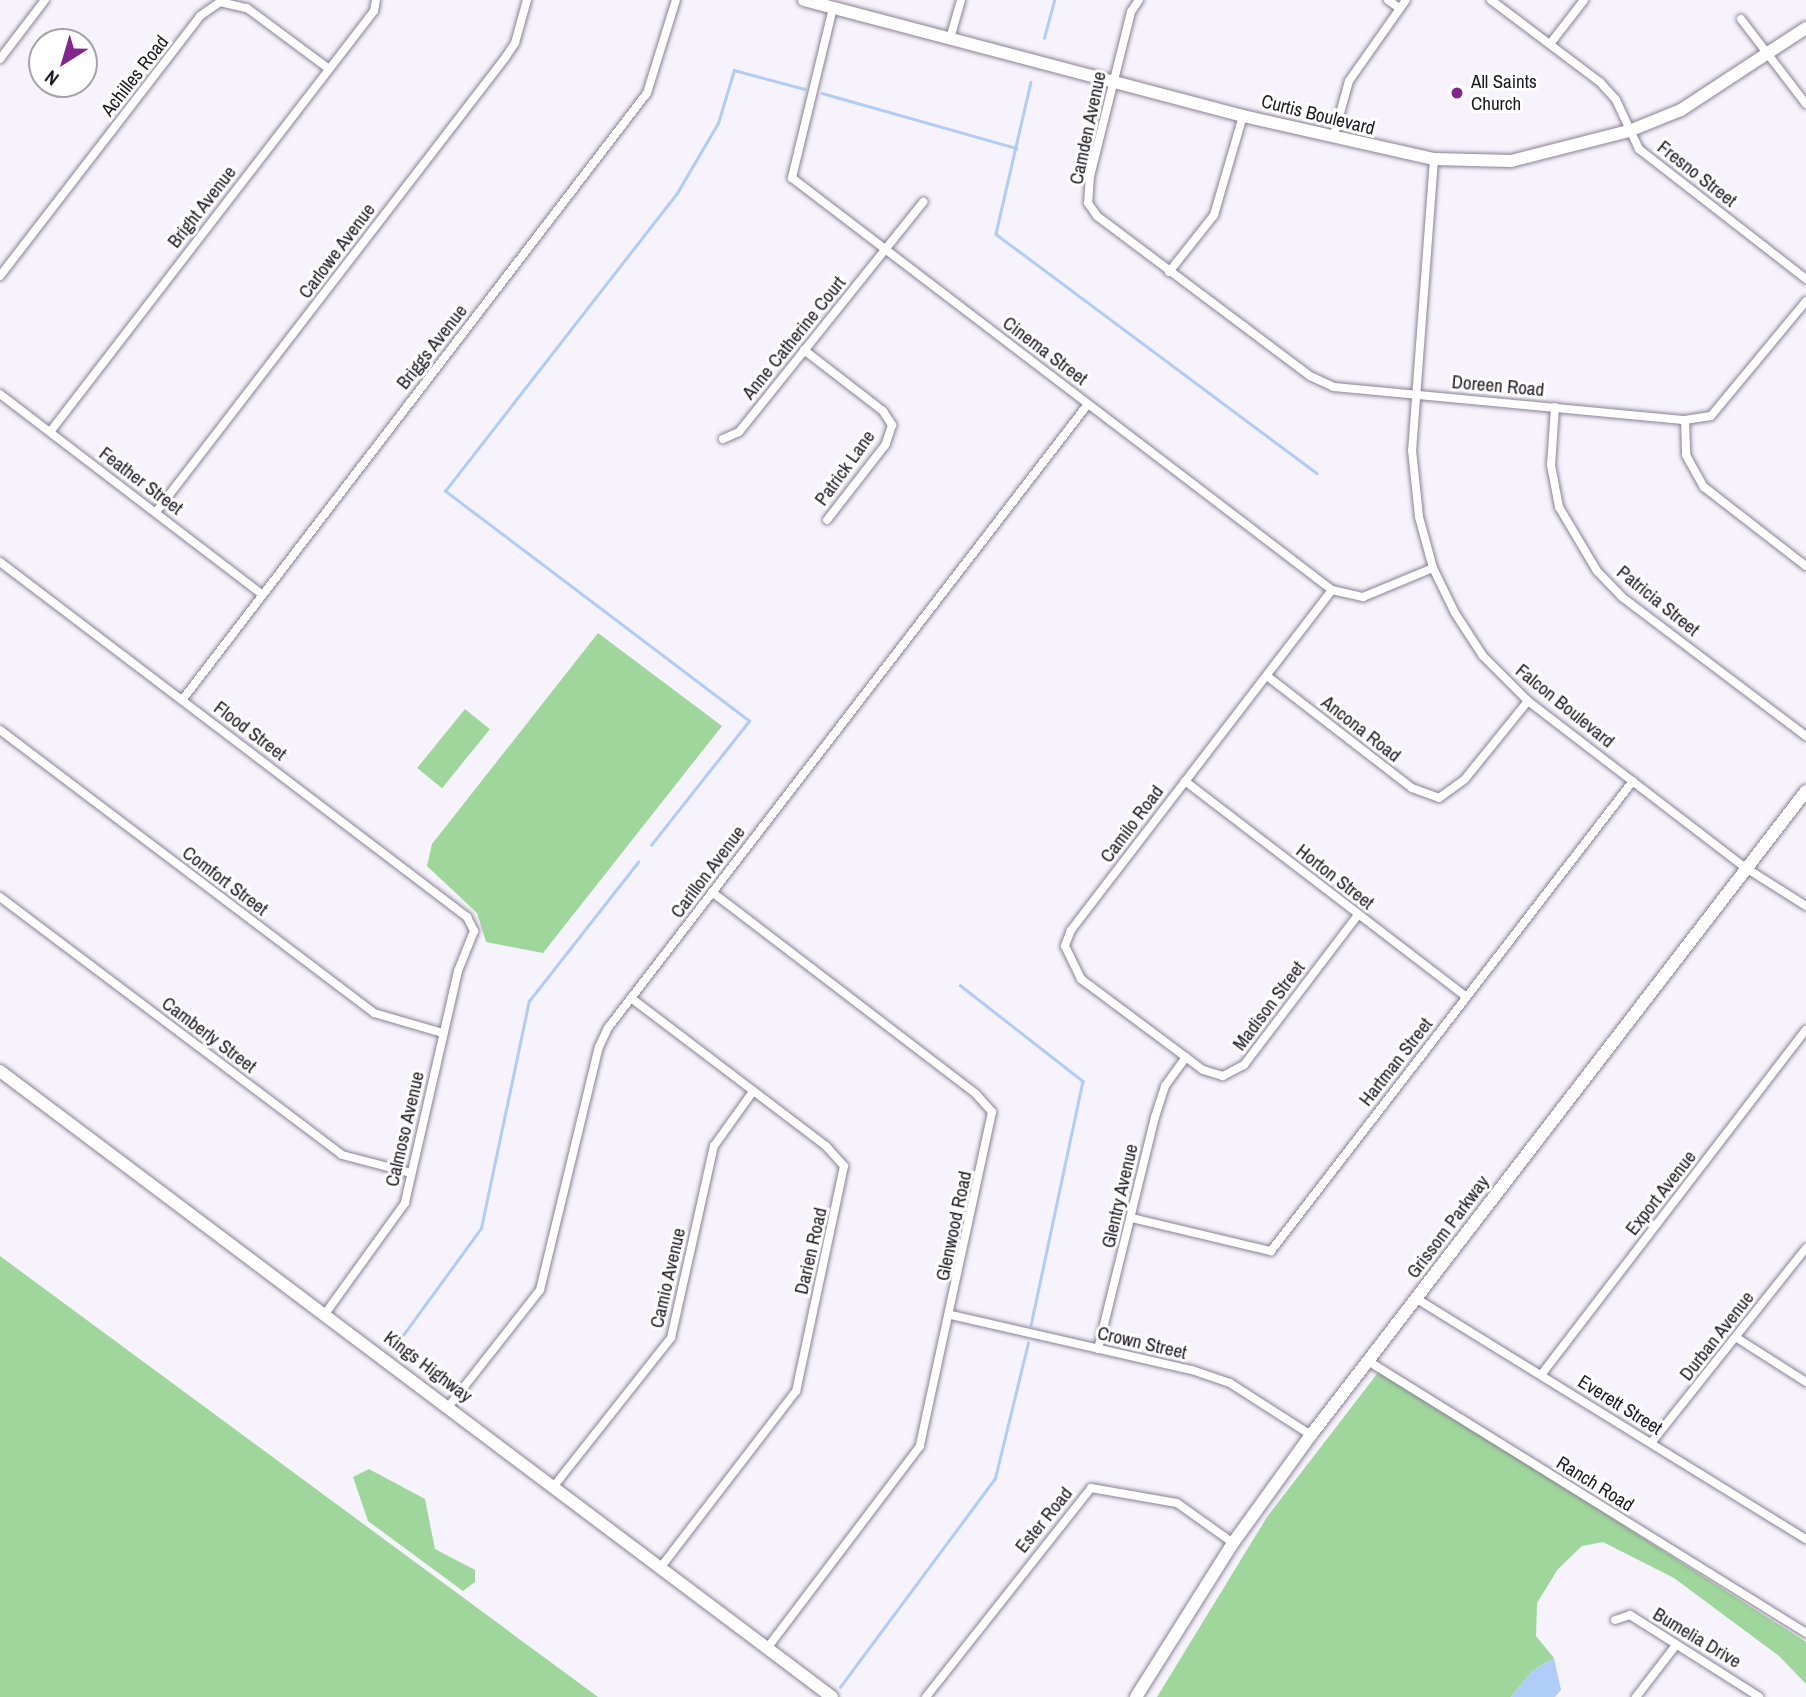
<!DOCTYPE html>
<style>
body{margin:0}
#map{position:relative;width:1806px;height:1697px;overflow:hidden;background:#f7f3fc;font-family:"Archivo Narrow",sans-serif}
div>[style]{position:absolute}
.green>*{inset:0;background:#9fd69c;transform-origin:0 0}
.water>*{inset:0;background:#b0ccf8}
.stream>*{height:2.5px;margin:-1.25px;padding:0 1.25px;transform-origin:1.25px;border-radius:1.25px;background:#b0ccf8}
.roads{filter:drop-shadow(0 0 2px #8a8195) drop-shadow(0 0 2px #8a8195)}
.street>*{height:8px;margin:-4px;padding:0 4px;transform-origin:4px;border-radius:4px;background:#fff}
.secondary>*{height:12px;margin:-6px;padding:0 6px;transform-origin:6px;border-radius:6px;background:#fff}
.dots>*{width:19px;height:19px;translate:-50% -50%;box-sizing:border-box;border:4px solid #fff;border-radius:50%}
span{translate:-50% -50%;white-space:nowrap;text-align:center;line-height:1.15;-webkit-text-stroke:6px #fff;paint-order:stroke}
.street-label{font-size:19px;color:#1e1a22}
.poi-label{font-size:19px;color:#1e1a22}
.left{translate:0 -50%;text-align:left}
.north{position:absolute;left:28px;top:28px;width:70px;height:70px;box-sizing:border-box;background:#fff;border:2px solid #a5a3a7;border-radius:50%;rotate:217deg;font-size:19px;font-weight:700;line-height:28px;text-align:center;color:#1e1a22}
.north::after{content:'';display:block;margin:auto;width:24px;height:32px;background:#84248e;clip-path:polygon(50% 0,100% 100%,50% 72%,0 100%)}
</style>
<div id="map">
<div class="green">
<div style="clip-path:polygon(598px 633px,722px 726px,543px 953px,486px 942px,477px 913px,427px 866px,432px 844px)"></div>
<div style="left:465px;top:709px;width:32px;height:76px;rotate:39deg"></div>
<div style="clip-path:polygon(0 1256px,598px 1697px,0 1697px)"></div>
<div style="clip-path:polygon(1380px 1370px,1806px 1642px,1806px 1684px,1779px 1656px,1674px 1578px,1603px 1542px,1582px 1546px,1558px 1569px,1537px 1603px,1536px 1636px,1554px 1658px,1532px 1671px,1511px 1697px,1157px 1697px,1267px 1517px)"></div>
<div style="clip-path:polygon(369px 1469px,425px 1499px,435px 1549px,475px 1570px,475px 1582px,463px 1591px,368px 1521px,353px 1477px)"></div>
</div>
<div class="water">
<div style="clip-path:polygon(1554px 1658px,1561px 1690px,1555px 1697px,1511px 1697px,1532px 1671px)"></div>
</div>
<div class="stream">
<div style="left:1044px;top:38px;width:39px;rotate:-75deg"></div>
<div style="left:1031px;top:82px;width:156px;rotate:103deg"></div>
<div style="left:996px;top:234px;width:400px;rotate:36.7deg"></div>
<div style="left:822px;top:93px;width:202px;rotate:15.8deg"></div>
<div style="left:651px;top:845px;width:158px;rotate:-51.7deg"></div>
<div style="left:749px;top:721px;width:381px;rotate:-142.9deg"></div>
<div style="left:445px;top:491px;width:378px;rotate:-52.1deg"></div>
<div style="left:677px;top:193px;width:81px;rotate:-59.6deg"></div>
<div style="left:718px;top:123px;width:55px;rotate:-73.2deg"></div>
<div style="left:734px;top:70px;width:73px;rotate:15deg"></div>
<div style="left:960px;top:985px;width:156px;rotate:38deg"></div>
<div style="left:1083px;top:1081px;width:249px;rotate:102deg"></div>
<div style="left:398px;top:1342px;width:141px;rotate:-53.9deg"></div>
<div style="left:481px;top:1228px;width:232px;rotate:-78.1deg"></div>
<div style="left:529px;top:1001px;width:177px;rotate:-51.9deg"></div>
<div style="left:840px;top:1687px;width:260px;rotate:-53.4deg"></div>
<div style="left:995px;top:1478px;width:139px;rotate:-76.3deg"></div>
</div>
<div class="roads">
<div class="street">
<div style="left:1139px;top:0;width:14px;rotate:124deg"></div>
<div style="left:1131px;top:12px;width:169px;rotate:104deg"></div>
<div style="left:1090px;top:176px;width:27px;rotate:94deg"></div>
<div style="left:1088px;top:203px;width:16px;rotate:55deg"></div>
<div style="left:1097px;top:216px;width:266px;rotate:36.9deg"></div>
<div style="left:1310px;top:376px;width:26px;rotate:25deg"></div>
<div style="left:1334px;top:387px;width:353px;rotate:5.4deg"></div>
<div style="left:1685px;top:420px;width:26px;rotate:-9deg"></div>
<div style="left:1711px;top:416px;width:149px;rotate:-50.4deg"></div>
<div style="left:1388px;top:0;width:14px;rotate:36deg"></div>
<div style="left:1491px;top:0;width:136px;rotate:37deg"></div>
<div style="left:1600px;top:82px;width:24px;rotate:48deg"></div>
<div style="left:1616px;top:100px;width:54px;rotate:64.9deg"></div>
<div style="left:1639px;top:149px;width:212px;rotate:37.9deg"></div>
<div style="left:833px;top:8px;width:175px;rotate:103.6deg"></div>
<div style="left:792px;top:178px;width:679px;rotate:37.34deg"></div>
<div style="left:1332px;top:590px;width:32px;rotate:13deg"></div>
<div style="left:1363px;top:597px;width:76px;rotate:-22.5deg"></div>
<div style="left:1741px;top:19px;width:107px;rotate:52.6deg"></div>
<div style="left:951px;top:35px;width:36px;rotate:-74deg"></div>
<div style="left:1550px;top:44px;width:56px;rotate:-52.3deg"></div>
<div style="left:0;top:59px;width:74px;rotate:-52.7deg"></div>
<div style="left:1333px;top:138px;width:59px;rotate:-74.3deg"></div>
<div style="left:1349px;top:81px;width:99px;rotate:-54.9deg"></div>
<div style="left:1434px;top:159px;width:292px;rotate:94.3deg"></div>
<div style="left:1412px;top:450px;width:67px;rotate:84deg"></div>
<div style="left:1419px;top:517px;width:53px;rotate:74.6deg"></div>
<div style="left:1433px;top:568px;width:50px;rotate:63.9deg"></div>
<div style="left:1455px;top:613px;width:51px;rotate:56.9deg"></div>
<div style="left:1483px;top:656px;width:64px;rotate:45deg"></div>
<div style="left:1528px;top:701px;width:275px;rotate:37.5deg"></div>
<div style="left:1746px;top:868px;width:71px;rotate:32.3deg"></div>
<div style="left:1169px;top:272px;width:73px;rotate:-51.7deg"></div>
<div style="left:1214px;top:215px;width:103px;rotate:-73.7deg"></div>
<div style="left:0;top:276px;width:328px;rotate:-52.4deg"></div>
<div style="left:200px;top:16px;width:24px;rotate:-35deg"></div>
<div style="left:220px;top:2px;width:28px;rotate:13deg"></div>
<div style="left:247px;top:8px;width:102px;rotate:36.6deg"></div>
<div style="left:804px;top:350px;width:100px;rotate:37.7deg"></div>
<div style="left:883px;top:411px;width:17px;rotate:57deg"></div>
<div style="left:892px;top:425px;width:20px;rotate:108deg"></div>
<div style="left:886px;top:444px;width:96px;rotate:127.8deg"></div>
<div style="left:0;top:394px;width:330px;rotate:37.4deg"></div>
<div style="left:1555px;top:407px;width:58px;rotate:93.9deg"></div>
<div style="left:1551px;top:465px;width:43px;rotate:79.2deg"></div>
<div style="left:1559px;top:507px;width:74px;rotate:59.3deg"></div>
<div style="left:1597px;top:571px;width:36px;rotate:46deg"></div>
<div style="left:1622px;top:597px;width:231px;rotate:37.1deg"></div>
<div style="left:1685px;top:420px;width:35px;rotate:88deg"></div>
<div style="left:1686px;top:455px;width:37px;rotate:61deg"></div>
<div style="left:1704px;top:487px;width:129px;rotate:37.8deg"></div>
<div style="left:50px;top:432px;width:531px;rotate:-52.42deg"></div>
<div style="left:374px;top:11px;width:11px;rotate:-80deg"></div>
<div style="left:723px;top:439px;width:17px;rotate:-24deg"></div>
<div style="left:739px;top:432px;width:295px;rotate:-51.3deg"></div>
<div style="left:156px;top:512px;width:573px;rotate:-52.45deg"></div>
<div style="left:505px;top:58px;width:18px;rotate:-56deg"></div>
<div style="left:515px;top:43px;width:45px;rotate:-74.4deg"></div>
<div style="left:0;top:562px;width:587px;rotate:37.24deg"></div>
<div style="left:467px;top:917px;width:16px;rotate:63deg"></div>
<div style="left:474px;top:931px;width:43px;rotate:111.8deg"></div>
<div style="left:458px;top:971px;width:238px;rotate:102.9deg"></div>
<div style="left:405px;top:1203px;width:137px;rotate:125.8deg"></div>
<div style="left:1332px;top:590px;width:429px;rotate:127.5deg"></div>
<div style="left:1071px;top:930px;width:17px;rotate:111deg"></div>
<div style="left:1065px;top:946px;width:37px;rotate:64deg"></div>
<div style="left:1081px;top:979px;width:152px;rotate:36.7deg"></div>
<div style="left:1203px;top:1070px;width:21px;rotate:17deg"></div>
<div style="left:1223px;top:1076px;width:24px;rotate:-28deg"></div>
<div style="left:1244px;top:1065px;width:188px;rotate:-52.8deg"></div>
<div style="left:1267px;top:676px;width:183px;rotate:37.7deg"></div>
<div style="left:1412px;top:788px;width:29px;rotate:20deg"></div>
<div style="left:1439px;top:798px;width:32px;rotate:-36deg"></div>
<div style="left:1465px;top:779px;width:100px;rotate:-51.1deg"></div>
<div style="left:183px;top:699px;width:763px;rotate:-52.56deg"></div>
<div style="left:647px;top:93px;width:97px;rotate:-72.7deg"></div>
<div style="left:0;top:730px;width:469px;rotate:37.1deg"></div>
<div style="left:374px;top:1013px;width:72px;rotate:16.2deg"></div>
<div style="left:1185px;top:781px;width:354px;rotate:37.5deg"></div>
<div style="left:712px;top:892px;width:332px;rotate:37.4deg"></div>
<div style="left:976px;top:1094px;width:24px;rotate:48deg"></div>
<div style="left:992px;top:1112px;width:342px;rotate:102.2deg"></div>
<div style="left:920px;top:1446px;width:253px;rotate:127.1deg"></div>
<div style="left:0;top:897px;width:428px;rotate:37deg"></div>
<div style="left:342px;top:1155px;width:71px;rotate:14.6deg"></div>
<div style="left:631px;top:998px;width:245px;rotate:37.2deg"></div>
<div style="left:826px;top:1146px;width:27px;rotate:48deg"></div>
<div style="left:844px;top:1166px;width:230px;rotate:102deg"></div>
<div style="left:796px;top:1391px;width:222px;rotate:127.5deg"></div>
<div style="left:1132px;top:1218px;width:143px;rotate:13.4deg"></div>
<div style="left:1271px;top:1251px;width:593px;rotate:-52.4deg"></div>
<div style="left:1417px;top:1299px;width:457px;rotate:31.7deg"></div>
<div style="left:951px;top:1315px;width:247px;rotate:12.9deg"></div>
<div style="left:1192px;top:1370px;width:40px;rotate:18.9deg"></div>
<div style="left:1230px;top:1383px;width:96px;rotate:32.7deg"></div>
<div style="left:1737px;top:1338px;width:82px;rotate:32.5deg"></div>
<div style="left:1098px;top:1349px;width:239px;rotate:-76.2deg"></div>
<div style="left:1155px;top:1117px;width:33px;rotate:-72deg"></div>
<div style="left:1165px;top:1086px;width:36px;rotate:-54deg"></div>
<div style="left:1368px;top:1361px;width:516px;rotate:31.84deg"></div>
<div style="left:1541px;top:1375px;width:435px;rotate:-52.5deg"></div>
<div style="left:449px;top:1406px;width:147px;rotate:-51.9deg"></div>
<div style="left:540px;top:1290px;width:250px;rotate:-76.4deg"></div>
<div style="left:599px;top:1047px;width:21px;rotate:-65deg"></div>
<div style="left:608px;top:1028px;width:787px;rotate:-52.43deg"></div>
<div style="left:1651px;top:1443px;width:249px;rotate:-51.5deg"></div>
<div style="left:554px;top:1486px;width:189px;rotate:-51.7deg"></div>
<div style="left:671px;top:1338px;width:197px;rotate:-77.4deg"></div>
<div style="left:714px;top:1146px;width:65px;rotate:-54.4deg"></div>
<div style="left:1615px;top:1620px;width:16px;rotate:-18deg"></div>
<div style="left:1630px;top:1615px;width:153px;rotate:32.4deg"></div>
<div style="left:926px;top:1697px;width:266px;rotate:-51.7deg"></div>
<div style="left:1091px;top:1488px;width:87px;rotate:9.9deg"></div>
<div style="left:1177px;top:1503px;width:69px;rotate:35.5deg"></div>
<div style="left:1636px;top:1697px;width:66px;rotate:-52.4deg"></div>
</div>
<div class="secondary">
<div style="left:804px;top:0;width:454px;rotate:14.8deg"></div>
<div style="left:1243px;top:116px;width:196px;rotate:12.7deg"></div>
<div style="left:1434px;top:159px;width:77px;rotate:1.5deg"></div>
<div style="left:1511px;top:161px;width:122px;rotate:-14.3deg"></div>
<div style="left:1629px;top:131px;width:56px;rotate:-22deg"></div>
<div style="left:1681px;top:110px;width:149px;rotate:-33.3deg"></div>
<div style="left:0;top:1071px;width:1041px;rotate:36.96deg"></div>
<div style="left:1136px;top:1697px;width:182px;rotate:-57.8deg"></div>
<div style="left:1233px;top:1543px;width:133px;rotate:-54.2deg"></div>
<div style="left:1311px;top:1435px;width:812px;rotate:-52.45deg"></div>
</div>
</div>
<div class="dots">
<div style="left:1457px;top:93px;background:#84248e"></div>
</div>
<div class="street-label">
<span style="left:135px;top:76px;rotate:-52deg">Achilles Road</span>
<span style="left:1318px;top:115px;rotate:14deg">Curtis Boulevard</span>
<span style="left:1088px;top:128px;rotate:-78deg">Camden Avenue</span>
<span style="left:1697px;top:174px;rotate:38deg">Fresno Street</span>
<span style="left:202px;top:207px;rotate:-52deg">Bright Avenue</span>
<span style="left:337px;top:251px;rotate:-53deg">Carlowe Avenue</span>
<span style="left:794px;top:338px;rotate:-51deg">Anne Catherine Court</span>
<span style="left:432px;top:347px;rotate:-52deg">Briggs Avenue</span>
<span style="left:1045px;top:351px;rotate:37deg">Cinema Street</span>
<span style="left:1498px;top:386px;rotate:5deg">Doreen Road</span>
<span style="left:845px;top:468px;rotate:-54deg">Patrick Lane</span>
<span style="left:141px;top:481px;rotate:37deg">Feather Street</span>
<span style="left:1658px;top:601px;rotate:39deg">Patricia Street</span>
<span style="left:1565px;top:706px;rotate:39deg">Falcon Boulevard</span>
<span style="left:1361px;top:729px;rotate:38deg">Ancona Road</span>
<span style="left:250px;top:731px;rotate:37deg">Flood Street</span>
<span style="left:1132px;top:824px;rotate:-53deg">Camilo Road</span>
<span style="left:708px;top:872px;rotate:-53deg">Carillon Avenue</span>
<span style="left:1335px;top:877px;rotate:38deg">Horton Street</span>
<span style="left:225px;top:881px;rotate:37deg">Comfort Street</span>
<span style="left:1269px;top:1006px;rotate:-53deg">Madison Street</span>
<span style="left:209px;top:1035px;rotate:37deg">Camberly Street</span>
<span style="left:1396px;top:1062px;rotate:-52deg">Hartman Street</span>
<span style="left:405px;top:1129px;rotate:-77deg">Calmoso Avenue</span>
<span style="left:1661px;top:1193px;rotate:-52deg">Export Avenue</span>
<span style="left:1120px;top:1196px;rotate:-77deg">Glentry Avenue</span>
<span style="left:954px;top:1226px;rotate:-78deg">Glenwood Road</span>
<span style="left:1448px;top:1227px;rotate:-53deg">Grissom Parkway</span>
<span style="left:811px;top:1251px;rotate:-77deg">Darien Road</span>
<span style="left:668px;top:1278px;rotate:-77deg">Camio Avenue</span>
<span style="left:1717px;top:1336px;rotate:-52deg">Durban Avenue</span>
<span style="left:1142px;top:1343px;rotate:13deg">Crown Street</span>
<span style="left:428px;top:1367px;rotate:37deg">Kings Highway</span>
<span style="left:1620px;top:1405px;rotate:32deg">Everett Street</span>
<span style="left:1595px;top:1484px;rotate:32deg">Ranch Road</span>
<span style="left:1044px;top:1520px;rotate:-51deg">Ester Road</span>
<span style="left:1697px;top:1638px;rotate:31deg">Bumelia Drive</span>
</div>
<div class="poi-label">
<span class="left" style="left:1471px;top:93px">All Saints<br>Church</span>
</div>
<div class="north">N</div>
</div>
